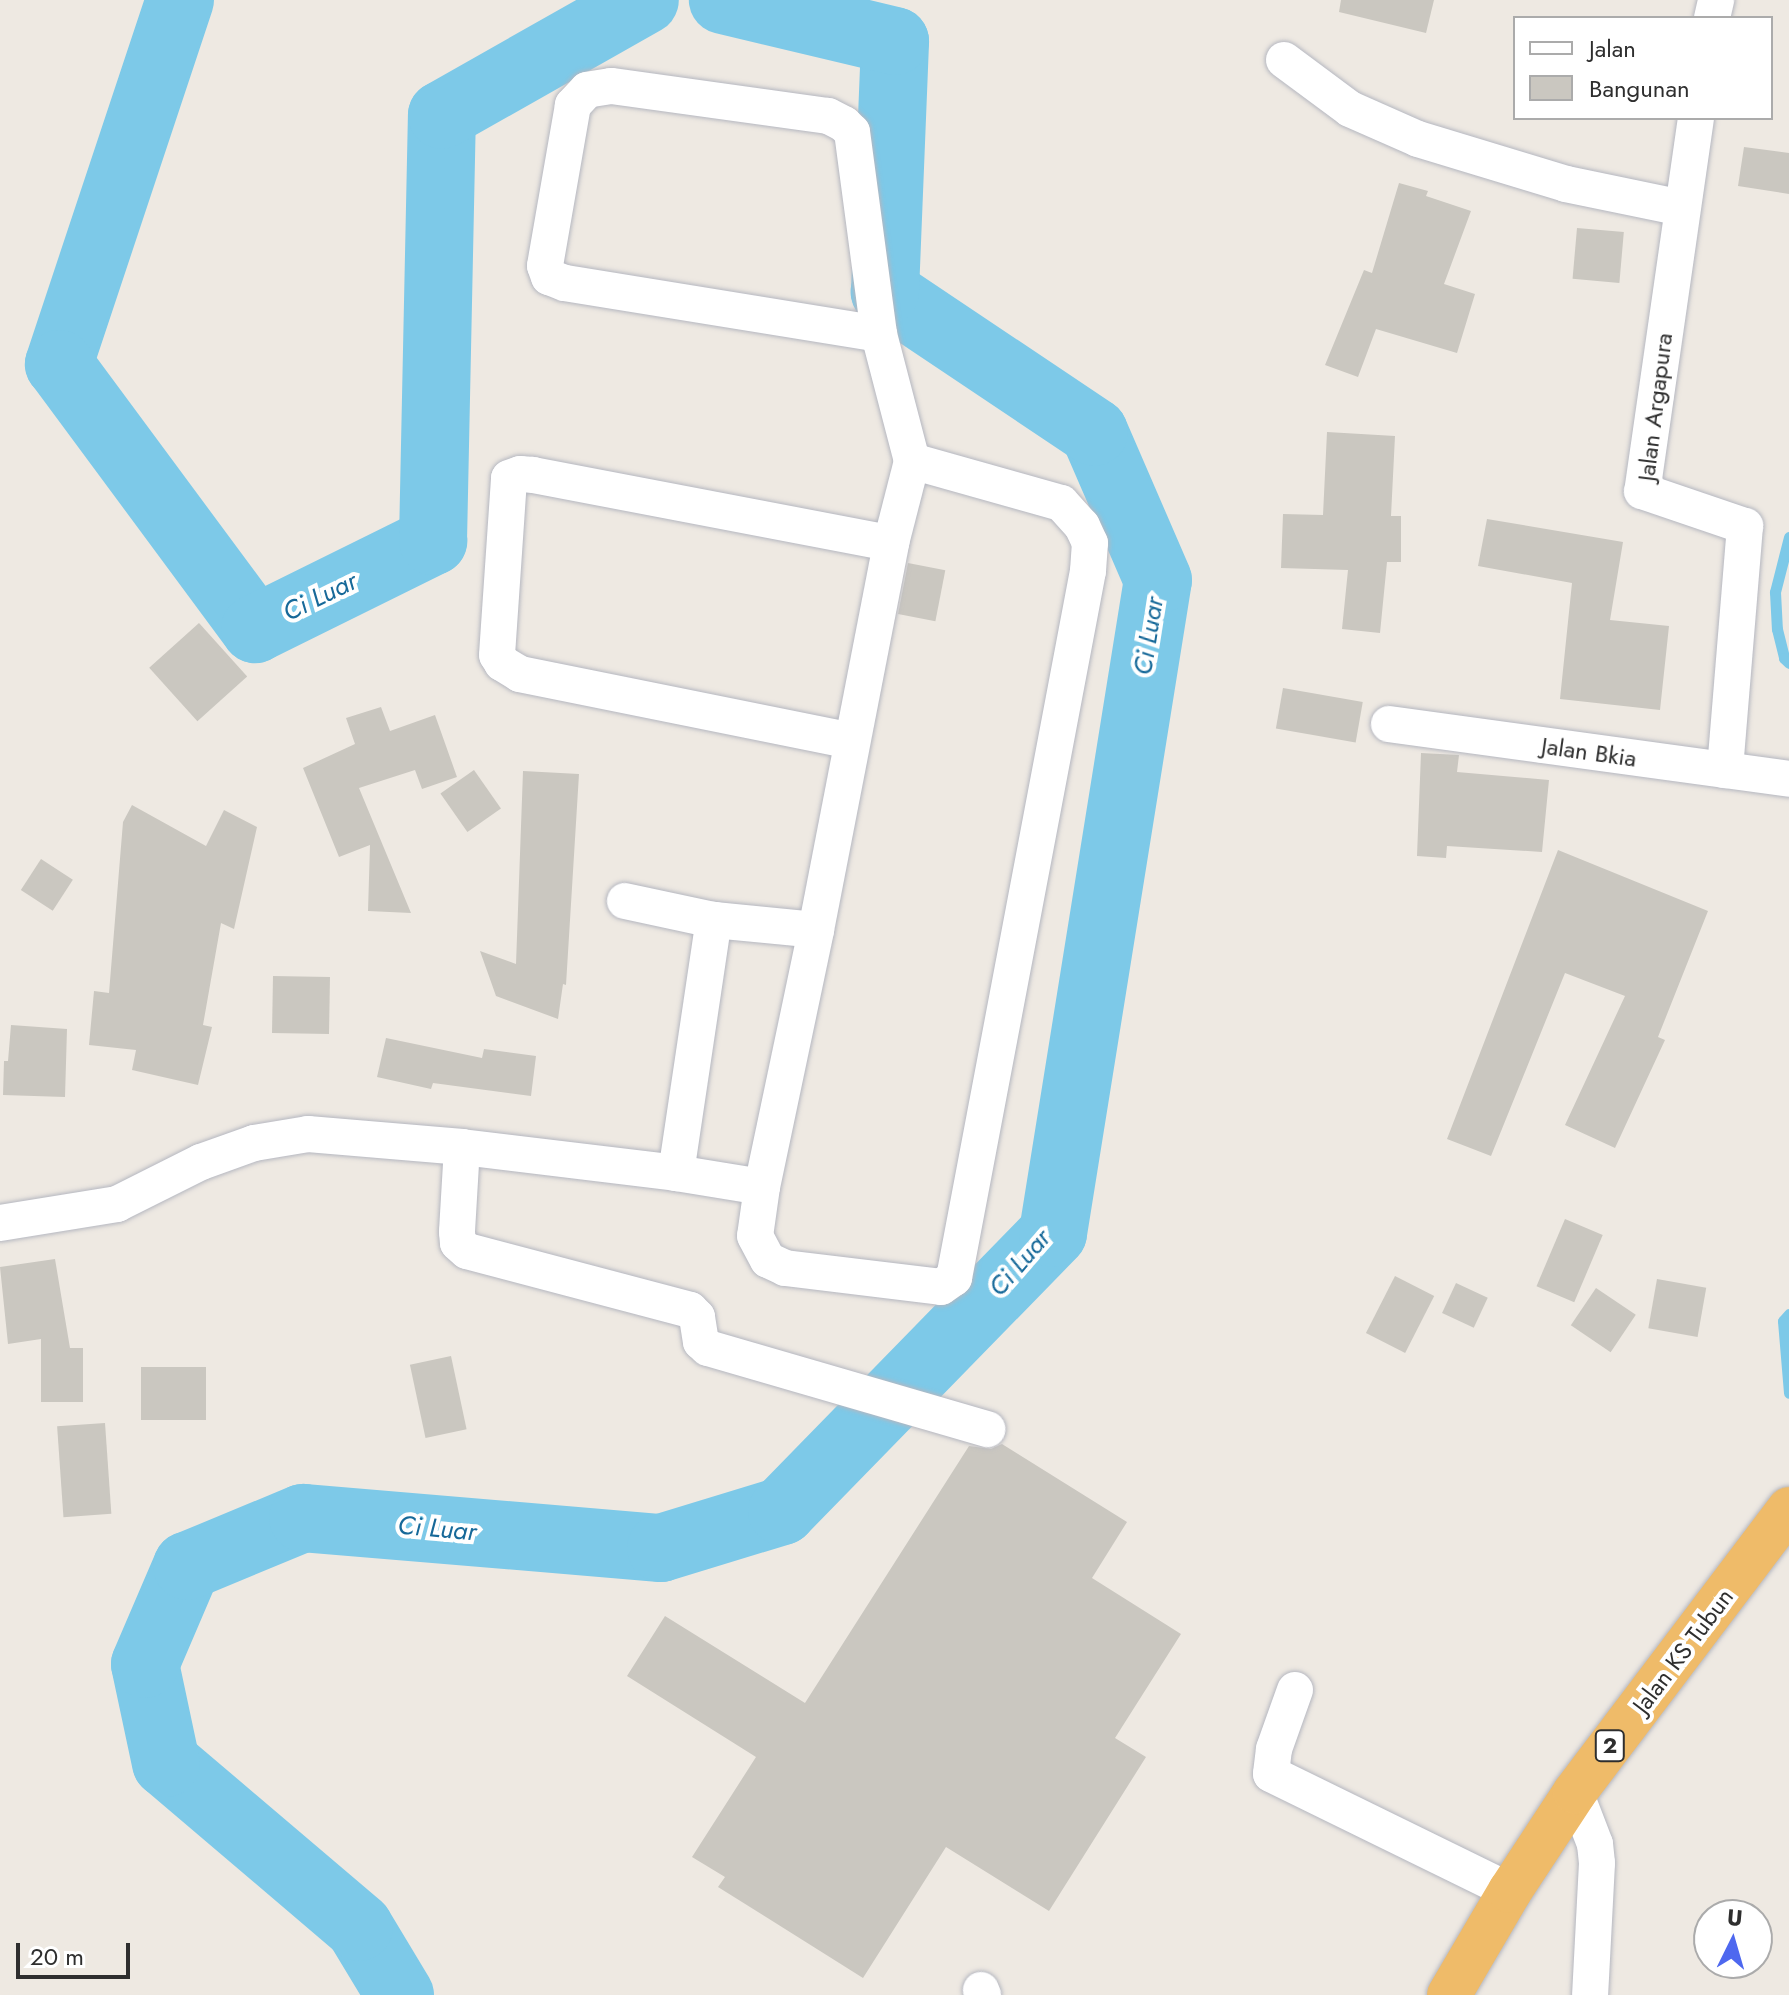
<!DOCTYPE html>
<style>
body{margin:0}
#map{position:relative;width:1789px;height:1995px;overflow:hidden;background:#eee9e2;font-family:Jost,sans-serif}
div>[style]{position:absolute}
.stream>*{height:11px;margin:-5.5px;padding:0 5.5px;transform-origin:5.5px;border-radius:5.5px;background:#7dc9e8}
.river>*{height:68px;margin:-34px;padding:0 34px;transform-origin:34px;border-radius:34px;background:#7dc9e8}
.building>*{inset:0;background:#cac7c0;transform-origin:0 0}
.roads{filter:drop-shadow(0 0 2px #b5b7c0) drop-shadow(0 0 2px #b5b7c0)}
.minor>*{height:36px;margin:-18px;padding:0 18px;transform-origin:18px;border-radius:18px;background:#fff}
.trunk>*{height:44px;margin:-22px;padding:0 22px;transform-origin:22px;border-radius:22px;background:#efbb69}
span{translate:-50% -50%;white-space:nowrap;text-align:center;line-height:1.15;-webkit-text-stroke:8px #fff;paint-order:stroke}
.shield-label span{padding:2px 6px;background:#fff;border:2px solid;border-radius:6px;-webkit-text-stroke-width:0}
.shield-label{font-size:22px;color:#2e2e2e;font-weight:700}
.street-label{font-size:24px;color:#2e2e2e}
.water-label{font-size:26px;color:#176999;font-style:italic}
.legend{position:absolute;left:1513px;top:16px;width:260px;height:104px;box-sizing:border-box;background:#fff;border:2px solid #ababab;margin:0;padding:10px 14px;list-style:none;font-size:24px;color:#2e2e2e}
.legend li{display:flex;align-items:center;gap:16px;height:40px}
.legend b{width:40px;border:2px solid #ababab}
.north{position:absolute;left:1693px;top:1899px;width:80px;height:80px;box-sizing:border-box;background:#fff;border:2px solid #ababab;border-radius:50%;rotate:5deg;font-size:22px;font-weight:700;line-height:32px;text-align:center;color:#2e2e2e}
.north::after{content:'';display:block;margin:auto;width:28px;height:36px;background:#4e68ef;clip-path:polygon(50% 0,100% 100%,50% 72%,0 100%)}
.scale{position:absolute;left:16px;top:1943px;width:114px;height:36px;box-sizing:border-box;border:4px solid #2e2e2e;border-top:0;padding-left:10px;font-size:24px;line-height:28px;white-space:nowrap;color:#2e2e2e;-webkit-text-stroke:6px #fff;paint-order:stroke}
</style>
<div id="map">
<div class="stream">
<div style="left:1789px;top:537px;width:57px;rotate:104.3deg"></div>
<div style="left:1775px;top:592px;width:37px;rotate:87deg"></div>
<div style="left:1777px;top:629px;width:30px;rotate:76deg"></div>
<div style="left:1784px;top:658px;width:7px;rotate:45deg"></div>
<div style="left:1789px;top:1314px;width:9px;rotate:131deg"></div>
<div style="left:1783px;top:1321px;width:72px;rotate:85.2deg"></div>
</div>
<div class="river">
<div style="left:180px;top:0;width:384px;rotate:108.4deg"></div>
<div style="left:59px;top:364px;width:330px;rotate:53.5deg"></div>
<div style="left:255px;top:629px;width:199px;rotate:-26.3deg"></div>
<div style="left:433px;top:541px;width:426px;rotate:-88.8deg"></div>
<div style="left:442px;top:115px;width:233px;rotate:-29.5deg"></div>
<div style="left:400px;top:1995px;width:79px;rotate:-121.1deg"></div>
<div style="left:359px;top:1927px;width:253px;rotate:-139.6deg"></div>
<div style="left:166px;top:1763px;width:101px;rotate:-102deg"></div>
<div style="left:145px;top:1664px;width:107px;rotate:-66.8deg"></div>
<div style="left:187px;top:1566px;width:126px;rotate:-22.5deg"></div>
<div style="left:303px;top:1518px;width:359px;rotate:4.8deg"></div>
<div style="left:661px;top:1548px;width:127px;rotate:-17deg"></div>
<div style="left:782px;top:1511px;width:388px;rotate:-45.7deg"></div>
<div style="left:1053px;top:1233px;width:661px;rotate:-80.87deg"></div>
<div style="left:1158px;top:580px;width:161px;rotate:-113.4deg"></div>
<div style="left:1094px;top:432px;width:252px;rotate:-146.2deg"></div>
<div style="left:885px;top:292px;width:251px;rotate:-87.7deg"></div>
<div style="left:895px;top:41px;width:177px;rotate:-166.6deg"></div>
</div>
<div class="building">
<div style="clip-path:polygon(1341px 0,1434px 0,1426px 33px,1339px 12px)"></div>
<div style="clip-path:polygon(1744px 147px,1789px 153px,1789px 194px,1738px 186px)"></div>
<div style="clip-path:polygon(1399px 183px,1428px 191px,1426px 196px,1471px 211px,1444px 284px,1475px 294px,1457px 353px,1376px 329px,1358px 377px,1325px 365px,1364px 270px,1372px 273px)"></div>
<div style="left:1577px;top:228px;width:47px;height:51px;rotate:5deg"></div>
<div style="clip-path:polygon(1327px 432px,1395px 436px,1391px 516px,1401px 516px,1401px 562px,1387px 562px,1380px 633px,1342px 629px,1348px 570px,1281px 568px,1283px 514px,1323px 515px)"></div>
<div style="clip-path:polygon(1487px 519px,1623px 542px,1610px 620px,1669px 626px,1660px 710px,1560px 699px,1572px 583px,1478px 566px)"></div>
<div style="left:908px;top:563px;width:38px;height:52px;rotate:11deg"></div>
<div style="left:199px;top:623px;width:72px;height:67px;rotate:48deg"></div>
<div style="left:1283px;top:688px;width:81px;height:41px;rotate:10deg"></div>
<div style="clip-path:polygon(381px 707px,390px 731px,435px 715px,457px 777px,422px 789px,415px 770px,359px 788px,411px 913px,368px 911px,370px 845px,339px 857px,303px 768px,355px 744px,346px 718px)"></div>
<div style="clip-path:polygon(1421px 753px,1459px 755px,1457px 772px,1549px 780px,1542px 852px,1447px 846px,1446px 858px,1417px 856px)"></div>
<div style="left:474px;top:770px;width:47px;height:41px;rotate:55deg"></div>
<div style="clip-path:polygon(523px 771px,579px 774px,566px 985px,563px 984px,558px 1019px,496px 996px,480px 951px,516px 964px)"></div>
<div style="clip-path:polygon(132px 805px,206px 846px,224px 810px,257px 827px,234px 929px,221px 923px,203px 1025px,212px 1027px,198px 1085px,132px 1070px,136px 1050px,89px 1045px,94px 991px,109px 993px,123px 822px)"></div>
<div style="clip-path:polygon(1558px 850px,1708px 911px,1658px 1037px,1665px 1040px,1615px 1148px,1565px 1125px,1625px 996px,1565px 973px,1491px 1156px,1447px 1139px)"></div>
<div style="left:41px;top:859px;width:38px;height:37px;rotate:33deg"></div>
<div style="left:273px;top:976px;width:57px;height:57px;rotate:1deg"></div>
<div style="clip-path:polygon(11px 1025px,67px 1029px,65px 1097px,3px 1095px,4px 1061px,8px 1061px)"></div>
<div style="clip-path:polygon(386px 1038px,482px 1058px,484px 1049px,536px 1056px,531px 1096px,433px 1083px,431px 1089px,377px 1077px)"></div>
<div style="left:1565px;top:1219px;width:41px;height:73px;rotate:23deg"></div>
<div style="clip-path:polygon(55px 1259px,70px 1348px,83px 1348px,83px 1402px,41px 1402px,41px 1339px,8px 1344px,0 1267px)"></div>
<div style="left:1395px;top:1276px;width:44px;height:64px;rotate:27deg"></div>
<div style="left:1657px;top:1279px;width:50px;height:50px;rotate:10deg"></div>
<div style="left:1456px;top:1283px;width:35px;height:33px;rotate:25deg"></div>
<div style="left:1596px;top:1288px;width:48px;height:45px;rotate:34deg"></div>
<div style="left:451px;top:1356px;width:75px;height:42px;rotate:78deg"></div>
<div style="left:141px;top:1367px;width:65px;height:53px"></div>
<div style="left:105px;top:1423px;width:91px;height:48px;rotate:86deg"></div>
<div style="clip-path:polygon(1002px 1444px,1127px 1522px,1092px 1578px,1181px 1634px,1115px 1738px,1146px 1757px,1049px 1911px,946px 1847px,863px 1978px,718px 1887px,725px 1877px,692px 1857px,756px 1757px,627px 1676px,665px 1616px,805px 1703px,969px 1446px,991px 1449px)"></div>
</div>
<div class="roads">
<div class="minor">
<div style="left:1712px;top:18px;width:18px;rotate:-77deg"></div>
<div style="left:1284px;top:60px;width:82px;rotate:36.6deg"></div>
<div style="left:1350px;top:109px;width:74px;rotate:23.8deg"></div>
<div style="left:1418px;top:139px;width:155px;rotate:16.9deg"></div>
<div style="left:1566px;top:184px;width:118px;rotate:11.7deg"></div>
<div style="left:1696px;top:118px;width:377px;rotate:98.2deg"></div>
<div style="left:1642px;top:491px;width:109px;rotate:18.8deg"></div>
<div style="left:1745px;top:526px;width:245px;rotate:94.7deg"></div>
<div style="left:1389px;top:724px;width:404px;rotate:7.8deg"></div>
<div style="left:852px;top:741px;width:339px;rotate:-168.6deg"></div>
<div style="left:520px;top:674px;width:21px;rotate:-149deg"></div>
<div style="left:502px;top:663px;width:9px;rotate:-122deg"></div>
<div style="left:497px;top:655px;width:177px;rotate:-86.1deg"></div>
<div style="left:509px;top:478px;width:12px;rotate:-20deg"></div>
<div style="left:520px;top:474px;width:13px;rotate:4deg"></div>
<div style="left:533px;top:475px;width:364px;rotate:10.8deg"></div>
<div style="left:625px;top:901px;width:91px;rotate:12.1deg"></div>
<div style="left:462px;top:1147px;width:85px;rotate:93.4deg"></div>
<div style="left:457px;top:1232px;width:11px;rotate:85deg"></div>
<div style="left:458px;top:1243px;width:12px;rotate:42deg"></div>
<div style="left:467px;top:1251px;width:231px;rotate:14.8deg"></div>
<div style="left:690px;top:1310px;width:10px;rotate:45deg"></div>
<div style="left:697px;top:1317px;width:25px;rotate:81deg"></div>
<div style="left:701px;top:1342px;width:9px;rotate:41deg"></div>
<div style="left:708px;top:1348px;width:291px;rotate:16.2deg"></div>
<div style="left:676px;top:1173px;width:256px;rotate:-81.5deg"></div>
<div style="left:714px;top:920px;width:102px;rotate:5.6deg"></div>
<div style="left:762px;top:1187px;width:263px;rotate:-78.1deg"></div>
<div style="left:816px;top:930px;width:394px;rotate:-79deg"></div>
<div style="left:891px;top:543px;width:85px;rotate:-75.6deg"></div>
<div style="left:0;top:1223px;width:119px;rotate:-9.2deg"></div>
<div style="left:117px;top:1204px;width:94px;rotate:-26.6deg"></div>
<div style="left:201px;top:1162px;width:56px;rotate:-19.7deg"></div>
<div style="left:254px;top:1143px;width:55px;rotate:-9.5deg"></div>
<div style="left:308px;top:1134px;width:155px;rotate:4.8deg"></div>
<div style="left:462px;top:1147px;width:216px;rotate:6.9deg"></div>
<div style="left:676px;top:1173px;width:87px;rotate:9.2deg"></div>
<div style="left:762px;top:1187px;width:49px;rotate:98.1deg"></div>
<div style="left:755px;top:1236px;width:27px;rotate:62deg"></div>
<div style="left:768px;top:1260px;width:19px;rotate:25deg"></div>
<div style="left:785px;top:1268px;width:157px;rotate:6.9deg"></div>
<div style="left:941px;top:1287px;width:16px;rotate:-35deg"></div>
<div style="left:954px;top:1278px;width:720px;rotate:-79.27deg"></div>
<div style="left:1088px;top:571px;width:28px;rotate:-86deg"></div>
<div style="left:1090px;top:543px;width:19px;rotate:-115deg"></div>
<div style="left:1082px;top:526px;width:31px;rotate:-132deg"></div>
<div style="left:1061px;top:503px;width:155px;rotate:-164.3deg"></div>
<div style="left:912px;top:461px;width:131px;rotate:-104.6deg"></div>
<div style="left:879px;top:334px;width:204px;rotate:-97.6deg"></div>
<div style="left:852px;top:132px;width:11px;rotate:-135deg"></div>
<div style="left:844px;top:124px;width:18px;rotate:-153deg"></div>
<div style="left:828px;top:116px;width:219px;rotate:-172.1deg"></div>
<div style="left:611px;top:86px;width:24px;rotate:171deg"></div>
<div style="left:587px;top:90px;width:21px;rotate:133deg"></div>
<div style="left:573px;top:105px;width:163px;rotate:99.9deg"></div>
<div style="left:545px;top:266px;width:12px;rotate:70deg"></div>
<div style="left:549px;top:277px;width:17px;rotate:21deg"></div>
<div style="left:565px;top:283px;width:318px;rotate:9.2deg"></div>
<div style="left:1295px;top:1690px;width:63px;rotate:109.6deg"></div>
<div style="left:1274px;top:1749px;width:25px;rotate:97deg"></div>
<div style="left:1271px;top:1774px;width:266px;rotate:26.1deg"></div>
<div style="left:1575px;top:1792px;width:56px;rotate:69deg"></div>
<div style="left:1595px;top:1844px;width:19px;rotate:84deg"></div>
<div style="left:1597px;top:1863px;width:132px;rotate:93deg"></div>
<div style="left:981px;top:1990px;width:5px;rotate:68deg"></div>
</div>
<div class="trunk">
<div style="left:1449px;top:1995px;width:121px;rotate:-59.6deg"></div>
<div style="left:1510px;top:1891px;width:118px;rotate:-56.7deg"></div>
<div style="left:1575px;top:1792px;width:355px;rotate:-52.9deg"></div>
</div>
</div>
<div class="shield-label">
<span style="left:1610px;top:1746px">2</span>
</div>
<div class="street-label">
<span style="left:1655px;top:407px;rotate:-83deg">Jalan Argapura</span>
<span style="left:1589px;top:752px;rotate:8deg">Jalan Bkia</span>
<span style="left:1683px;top:1651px;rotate:-53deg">Jalan KS Tubun</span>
</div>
<div class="water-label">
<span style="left:320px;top:597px;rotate:-26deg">Ci Luar</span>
<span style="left:1149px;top:636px;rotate:-81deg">Ci Luar</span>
<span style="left:1020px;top:1263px;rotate:-49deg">Ci Luar</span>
<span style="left:437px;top:1529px;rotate:5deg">Ci Luar</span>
</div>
<ul class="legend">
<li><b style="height:10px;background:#fff"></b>Jalan</li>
<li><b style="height:22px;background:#cac7c0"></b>Bangunan</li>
</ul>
<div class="north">U</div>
<div class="scale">20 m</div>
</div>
